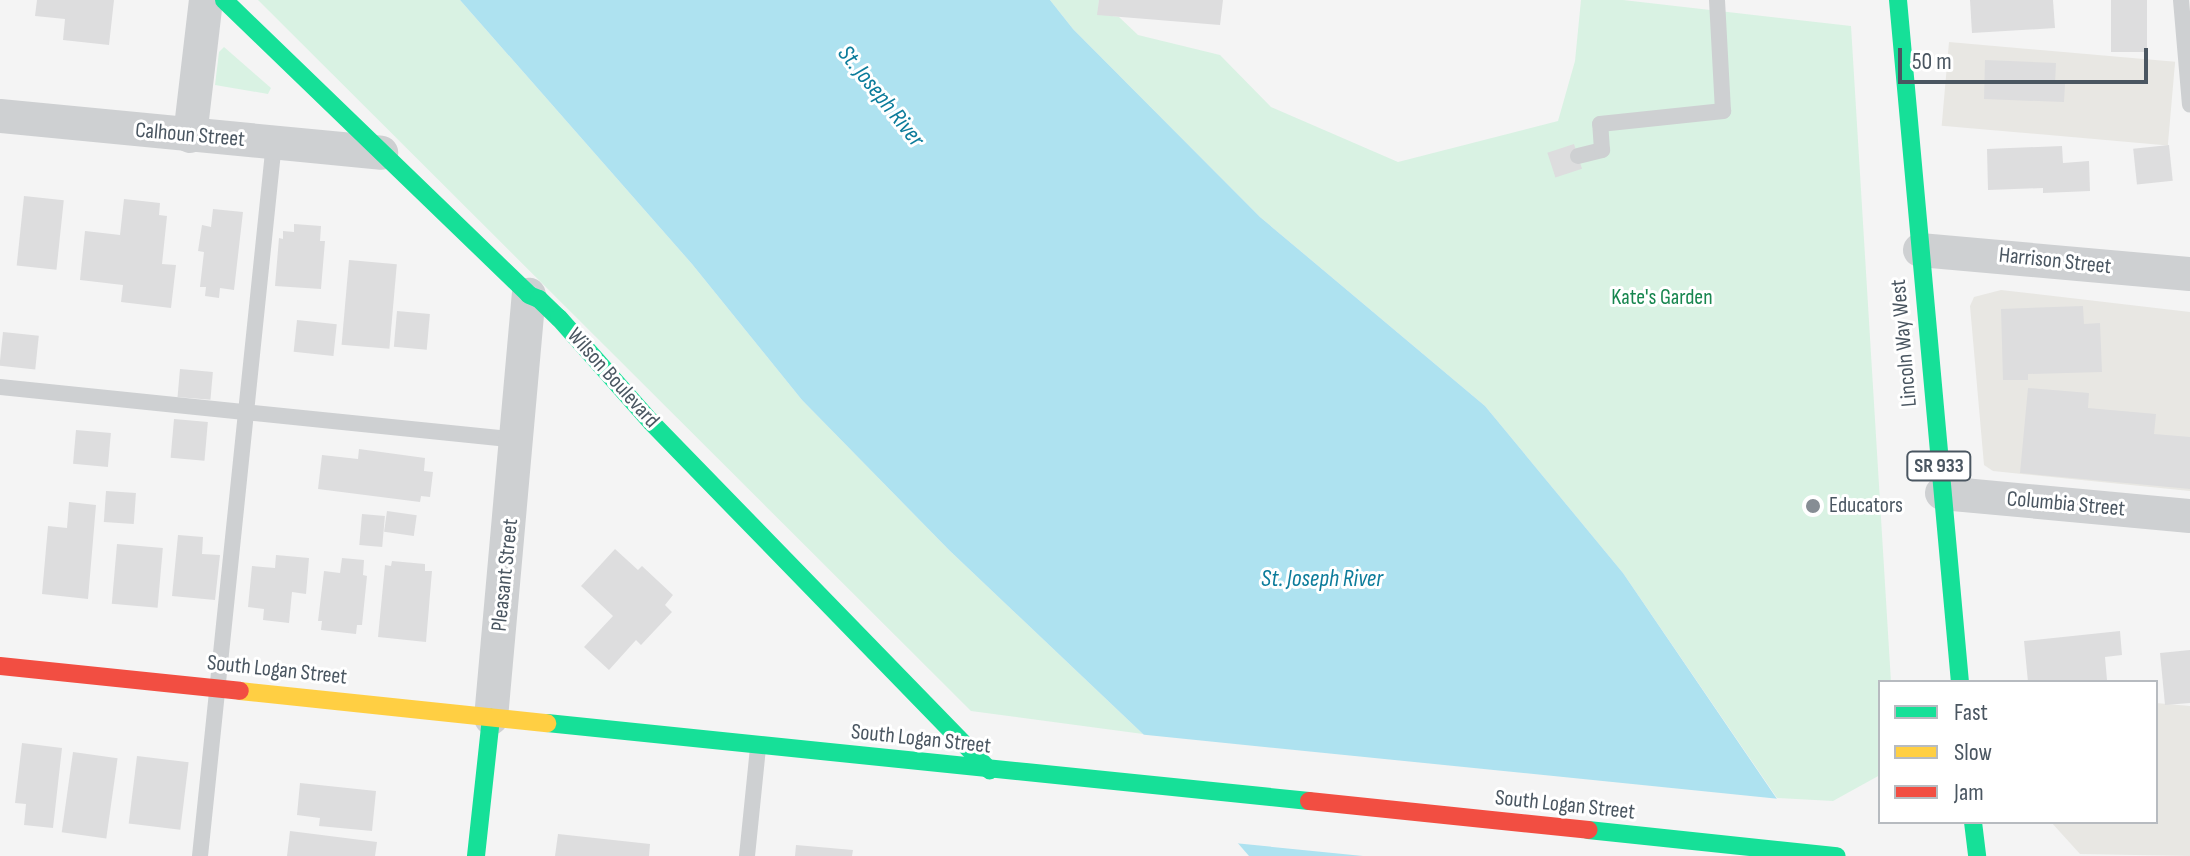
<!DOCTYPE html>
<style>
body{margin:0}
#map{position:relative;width:2190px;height:856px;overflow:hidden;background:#f4f4f4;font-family:"Sofia Sans Condensed",sans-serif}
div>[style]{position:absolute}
.commercial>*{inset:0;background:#e8e7e3;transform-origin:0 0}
.green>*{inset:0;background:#d9f2e3}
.water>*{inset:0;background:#aee2f0}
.pier>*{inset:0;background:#f4f4f4}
.building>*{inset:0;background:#ddddde;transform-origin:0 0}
.lane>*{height:16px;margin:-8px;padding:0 8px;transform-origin:8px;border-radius:8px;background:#ced0d2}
.street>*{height:34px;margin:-17px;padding:0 17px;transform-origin:17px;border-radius:17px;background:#ced0d2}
.fast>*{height:18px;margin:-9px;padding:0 9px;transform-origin:9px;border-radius:9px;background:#16e098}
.slow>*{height:18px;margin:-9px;padding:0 9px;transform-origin:9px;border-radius:9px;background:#ffcf43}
.jam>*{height:18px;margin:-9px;padding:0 9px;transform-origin:9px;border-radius:9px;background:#f24e42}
.dots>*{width:22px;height:22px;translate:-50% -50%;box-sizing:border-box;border:4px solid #fff;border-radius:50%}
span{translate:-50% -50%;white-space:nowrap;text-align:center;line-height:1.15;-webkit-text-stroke:6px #fff;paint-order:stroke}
.shield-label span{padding:2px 6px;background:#fff;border:2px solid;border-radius:6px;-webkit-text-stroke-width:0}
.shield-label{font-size:20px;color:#4a5661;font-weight:700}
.street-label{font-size:22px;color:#4a5661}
.park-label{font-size:22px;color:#17864f}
.poi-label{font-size:22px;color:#4a5661}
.left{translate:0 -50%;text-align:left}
.water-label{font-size:24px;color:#0c7c9b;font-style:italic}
.legend{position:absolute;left:1878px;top:680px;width:280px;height:144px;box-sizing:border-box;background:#fff;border:2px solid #b7bbc0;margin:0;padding:10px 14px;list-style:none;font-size:24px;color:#4a5661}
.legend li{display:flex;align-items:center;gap:16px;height:40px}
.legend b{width:40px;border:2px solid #b7bbc0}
.scale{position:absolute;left:1898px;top:48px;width:250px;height:36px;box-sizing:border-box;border:4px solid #4a5661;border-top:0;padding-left:10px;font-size:24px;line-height:28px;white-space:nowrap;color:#4a5661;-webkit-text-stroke:6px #fff;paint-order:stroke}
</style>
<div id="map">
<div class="commercial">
<div style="left:1949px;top:42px;width:227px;height:84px;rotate:5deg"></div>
<div style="clip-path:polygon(2001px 290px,2190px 312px,2190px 491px,1993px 471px,1984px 465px,1970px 306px,1974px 297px)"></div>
<div style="clip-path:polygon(2156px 703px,2190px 706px,2190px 856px,2080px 854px,2051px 822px,2156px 822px)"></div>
</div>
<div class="green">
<div style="clip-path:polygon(258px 0,460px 0,692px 264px,802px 400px,949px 550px,1143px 734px,971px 711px)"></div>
<div style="clip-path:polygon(1050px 0,1099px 0,1098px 14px,1119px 17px,1138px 35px,1220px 55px,1271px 107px,1398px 162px,1558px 121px,1575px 61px,1581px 0,1623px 0,1851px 26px,1891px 682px,1880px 682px,1880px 775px,1833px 801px,1777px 798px,1623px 573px,1485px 406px,1260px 217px,1073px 29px)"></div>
<div style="clip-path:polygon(224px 47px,271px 88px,268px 94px,215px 85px,219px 52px)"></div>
</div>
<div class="water">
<div style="clip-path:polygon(460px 0,1050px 0,1073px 29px,1260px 217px,1485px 406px,1623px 573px,1777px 799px,1797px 856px,1249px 856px,1143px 734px,949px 550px,802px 400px,692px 264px)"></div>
</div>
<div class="pier">
<div style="clip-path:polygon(1137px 734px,1781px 799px,1801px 856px,1363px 856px,1234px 843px)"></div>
</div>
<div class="building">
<div style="clip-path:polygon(37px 0,114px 0,109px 45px,63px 40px,65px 19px,35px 16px)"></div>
<div style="clip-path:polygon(1099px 0,1223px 0,1220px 25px,1097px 15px)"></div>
<div style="clip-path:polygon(1970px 0,2053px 0,2055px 28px,1972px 33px)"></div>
<div style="left:2111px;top:0;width:36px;height:52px"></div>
<div style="clip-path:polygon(1985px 60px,2056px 63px,2055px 84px,2065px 84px,2064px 102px,1984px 99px)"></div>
<div style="left:1574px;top:144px;width:26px;height:28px;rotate:72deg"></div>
<div style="left:2169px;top:145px;width:36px;height:36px;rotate:84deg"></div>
<div style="clip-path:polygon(2062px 146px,2063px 163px,2089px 161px,2090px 191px,2043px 193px,2043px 188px,1988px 190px,1987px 149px)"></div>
<div style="left:24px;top:196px;width:40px;height:70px;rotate:6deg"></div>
<div style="clip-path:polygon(124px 199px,160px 203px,159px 215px,167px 216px,162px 264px,176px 265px,171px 308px,121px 302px,123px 285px,80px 280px,85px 231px,120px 235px)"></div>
<div style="clip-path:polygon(213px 209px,243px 212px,234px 290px,220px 288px,219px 298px,205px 296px,206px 287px,200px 287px,204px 252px,198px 251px,202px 225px,211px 227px)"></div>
<div style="clip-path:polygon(294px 224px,321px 226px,320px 241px,325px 241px,321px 289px,275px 286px,279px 238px,283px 239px,283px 231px,294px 232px)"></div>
<div style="left:349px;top:260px;width:48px;height:85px;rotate:5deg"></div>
<div style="clip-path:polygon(2083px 306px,2084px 324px,2100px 323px,2102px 372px,2028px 374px,2028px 380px,2003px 380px,2001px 309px)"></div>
<div style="left:397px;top:311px;width:33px;height:36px;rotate:5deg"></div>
<div style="left:297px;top:320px;width:40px;height:32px;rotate:6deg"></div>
<div style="left:3px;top:332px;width:36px;height:34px;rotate:6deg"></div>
<div style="left:180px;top:369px;width:33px;height:28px;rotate:5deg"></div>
<div style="clip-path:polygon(2028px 388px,2089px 393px,2088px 408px,2156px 414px,2154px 434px,2190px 437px,2190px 489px,2020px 473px)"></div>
<div style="left:174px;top:419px;width:34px;height:39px;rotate:5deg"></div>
<div style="left:76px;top:430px;width:35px;height:34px;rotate:5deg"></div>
<div style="clip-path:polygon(359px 449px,425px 458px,424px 471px,433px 472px,430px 497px,421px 496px,420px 502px,318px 489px,322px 455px,358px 459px)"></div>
<div style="left:106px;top:491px;width:30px;height:31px;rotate:4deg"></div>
<div style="clip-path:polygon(69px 502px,96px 505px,88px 599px,42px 594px,48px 526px,67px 528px)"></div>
<div style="left:387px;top:511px;width:30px;height:21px;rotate:8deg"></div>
<div style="left:362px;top:514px;width:23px;height:31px;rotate:5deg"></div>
<div style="clip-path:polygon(178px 535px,203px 537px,202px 554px,220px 555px,215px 600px,172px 596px)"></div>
<div style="left:117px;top:544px;width:46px;height:60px;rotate:5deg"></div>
<div style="clip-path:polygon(615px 549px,638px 570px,642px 566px,673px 595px,665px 605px,672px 612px,641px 645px,636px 640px,609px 670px,584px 647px,613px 616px,581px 586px)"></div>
<div style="clip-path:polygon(276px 555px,309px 558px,306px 594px,292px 592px,289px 623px,263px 620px,264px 609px,248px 607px,252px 566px,275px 568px)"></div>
<div style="clip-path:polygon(342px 558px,364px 560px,363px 575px,367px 576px,362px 625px,357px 625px,356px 634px,321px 630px,322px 621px,318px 621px,324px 571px,340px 573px)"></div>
<div style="clip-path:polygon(392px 561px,425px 564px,425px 571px,432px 571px,426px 642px,378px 637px,385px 565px,391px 566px)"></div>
<div style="clip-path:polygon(2120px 631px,2122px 655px,2105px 657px,2107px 680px,2028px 682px,2024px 641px)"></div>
<div style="clip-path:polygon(2190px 650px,2190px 703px,2165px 705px,2160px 653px)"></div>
<div style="clip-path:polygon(22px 743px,62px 748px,53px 828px,24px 825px,26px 804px,15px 803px)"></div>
<div style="left:73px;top:752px;width:45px;height:81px;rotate:8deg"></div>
<div style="left:137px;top:756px;width:52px;height:68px;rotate:7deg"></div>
<div style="clip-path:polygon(300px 783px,376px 791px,372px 831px,319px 826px,320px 818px,297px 815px)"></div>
<div style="clip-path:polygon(290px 831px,377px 842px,375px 856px,287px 856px)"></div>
<div style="clip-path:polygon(558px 834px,650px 844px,649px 856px,555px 856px)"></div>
<div style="clip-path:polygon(796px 845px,853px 850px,852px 856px,795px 856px)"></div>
</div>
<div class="lane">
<div style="left:2181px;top:0;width:105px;rotate:85.1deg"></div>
<div style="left:1578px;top:156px;width:25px;rotate:-14deg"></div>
<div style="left:1602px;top:150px;width:26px;rotate:-94deg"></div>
<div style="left:1600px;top:124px;width:124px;rotate:-6deg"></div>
<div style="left:1723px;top:111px;width:111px;rotate:-93.1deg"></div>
<div style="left:0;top:387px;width:521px;rotate:5.84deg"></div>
<div style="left:200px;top:856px;width:718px;rotate:-84.08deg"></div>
<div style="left:747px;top:856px;width:109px;rotate:-84.2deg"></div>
</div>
<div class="street">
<div style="left:0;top:116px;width:383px;rotate:5.5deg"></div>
<div style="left:190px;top:136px;width:137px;rotate:-83.3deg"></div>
<div style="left:1920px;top:250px;width:271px;rotate:5.1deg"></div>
<div style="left:1942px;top:493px;width:249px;rotate:5.3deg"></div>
<div style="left:491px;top:718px;width:425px;rotate:-84.9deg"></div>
</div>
<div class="fast">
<div style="left:224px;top:0;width:424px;rotate:44deg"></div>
<div style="left:529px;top:295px;width:11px;rotate:22deg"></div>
<div style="left:539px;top:299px;width:28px;rotate:44deg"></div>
<div style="left:559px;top:318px;width:139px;rotate:48.5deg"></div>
<div style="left:651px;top:422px;width:486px;rotate:45.8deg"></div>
<div style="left:1898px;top:0;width:685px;rotate:84.81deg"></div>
<div style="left:547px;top:723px;width:766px;rotate:5.84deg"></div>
<div style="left:1973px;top:822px;width:34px;rotate:83deg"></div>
<div style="left:1588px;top:830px;width:250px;rotate:6deg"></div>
<div style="left:476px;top:856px;width:139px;rotate:-83.8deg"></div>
</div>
<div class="slow">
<div style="left:240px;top:691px;width:309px;rotate:6deg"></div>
</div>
<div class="jam">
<div style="left:0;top:666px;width:241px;rotate:5.9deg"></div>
<div style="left:1309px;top:801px;width:281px;rotate:5.9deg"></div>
</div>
<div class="dots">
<div style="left:1813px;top:506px;background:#868d94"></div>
</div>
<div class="shield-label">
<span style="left:1939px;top:466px">SR 933</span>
</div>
<div class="street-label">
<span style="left:190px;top:135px;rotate:5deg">Calhoun Street</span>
<span style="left:2055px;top:261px;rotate:6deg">Harrison Street</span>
<span style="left:1904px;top:343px;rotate:-95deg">Lincoln Way West</span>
<span style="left:613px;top:378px;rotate:48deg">Wilson Boulevard</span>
<span style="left:2066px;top:504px;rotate:5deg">Columbia Street</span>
<span style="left:505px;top:575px;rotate:-84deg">Pleasant Street</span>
<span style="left:277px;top:670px;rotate:6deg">South Logan Street</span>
<span style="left:921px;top:739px;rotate:6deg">South Logan Street</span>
<span style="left:1565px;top:805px;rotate:6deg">South Logan Street</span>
</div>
<div class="park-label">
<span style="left:1662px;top:298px">Kate's Garden</span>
</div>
<div class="poi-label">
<span class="left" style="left:1829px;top:506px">Educators</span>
</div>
<div class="water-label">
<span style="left:881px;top:96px;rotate:51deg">St. Joseph River</span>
<span style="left:1322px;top:579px">St. Joseph River</span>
</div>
<ul class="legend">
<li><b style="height:10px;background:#16e098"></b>Fast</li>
<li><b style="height:10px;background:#ffcf43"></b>Slow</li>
<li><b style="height:10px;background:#f24e42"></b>Jam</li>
</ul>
<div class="scale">50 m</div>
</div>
